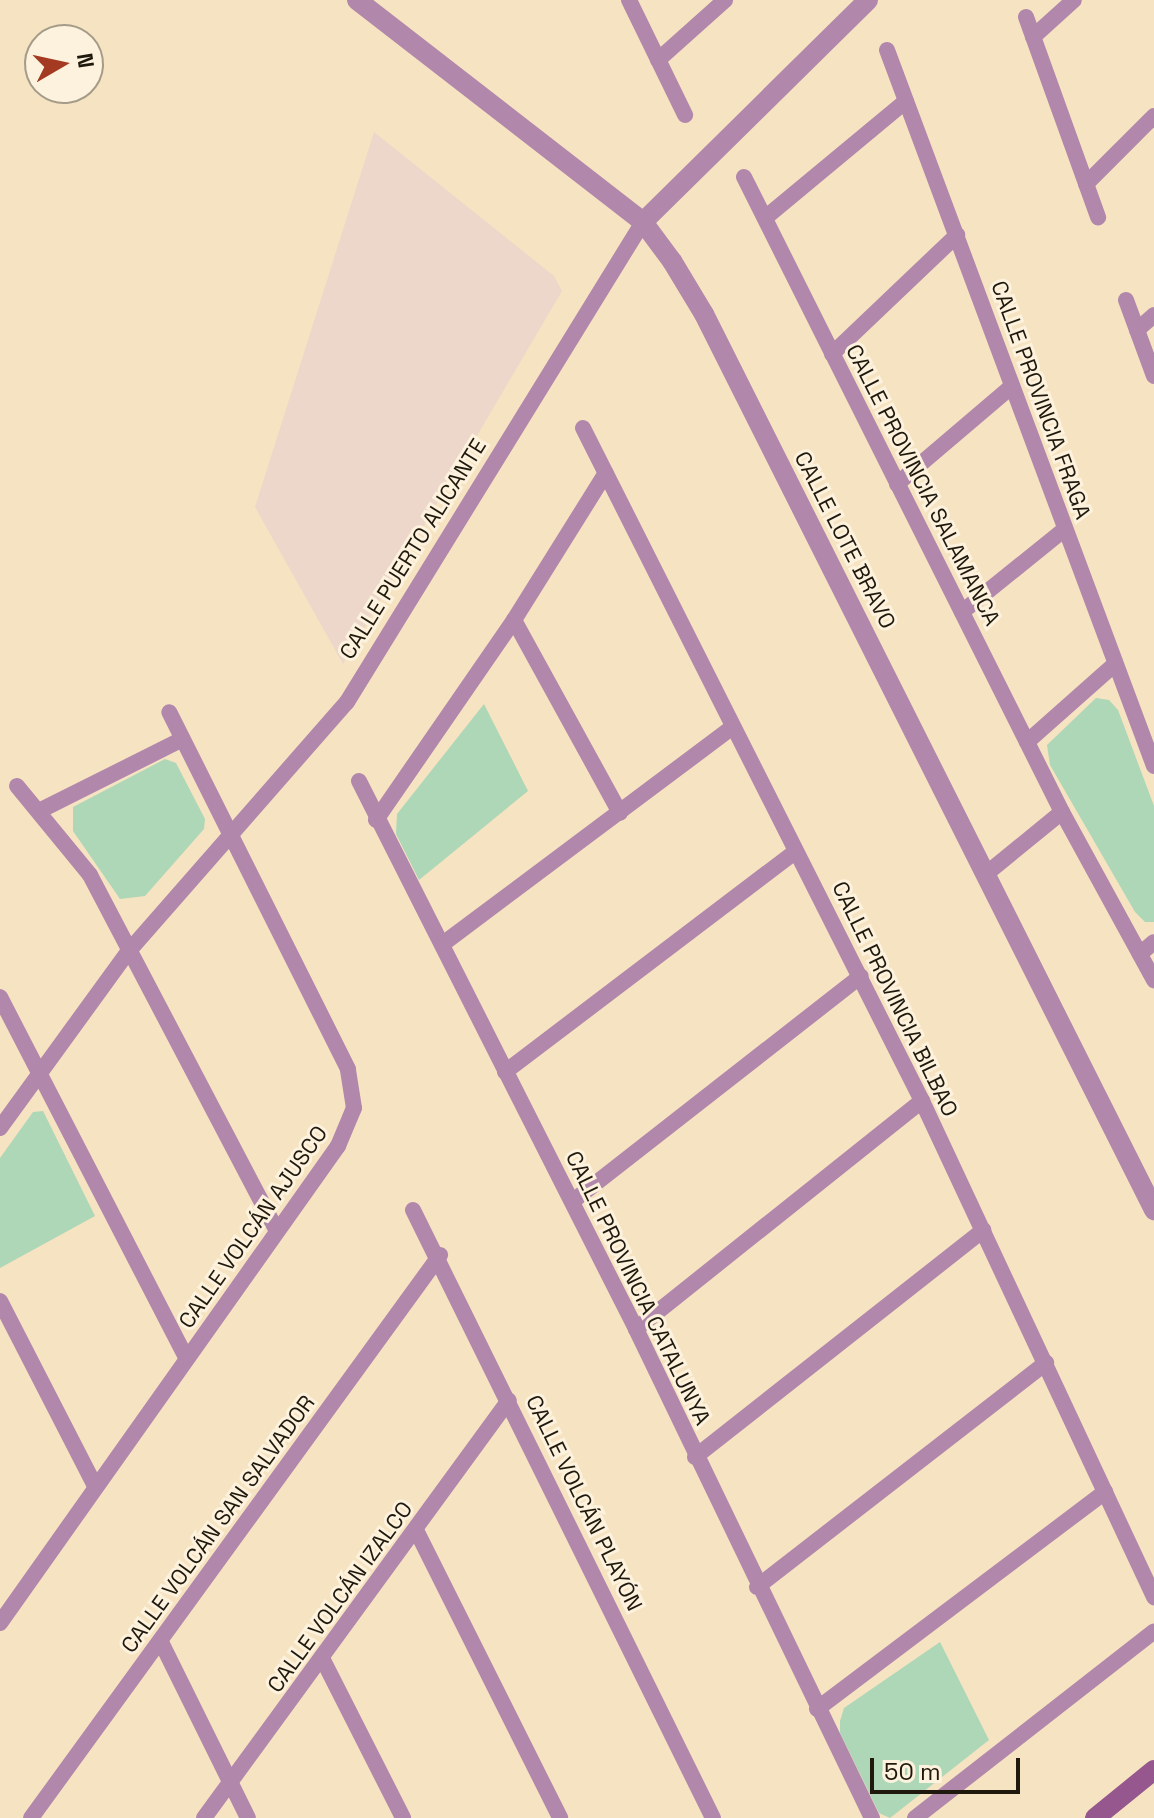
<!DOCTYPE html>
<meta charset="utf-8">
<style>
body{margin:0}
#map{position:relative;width:1154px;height:1818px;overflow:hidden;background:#f6e3c2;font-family:"Space Grotesk",sans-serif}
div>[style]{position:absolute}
.commercial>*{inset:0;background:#edd7ca}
.green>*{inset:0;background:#add7b7}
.minor>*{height:16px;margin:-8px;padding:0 8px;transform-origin:8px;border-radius:8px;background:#b187ab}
.tertiary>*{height:20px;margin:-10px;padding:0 10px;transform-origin:10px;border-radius:10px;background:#b187ab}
.secondary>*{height:20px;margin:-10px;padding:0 10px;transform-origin:10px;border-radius:10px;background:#95578e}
span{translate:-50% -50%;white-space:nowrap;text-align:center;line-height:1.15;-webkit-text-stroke:6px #fdf2dd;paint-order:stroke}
.street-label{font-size:22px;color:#1f180c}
.north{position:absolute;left:24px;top:24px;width:80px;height:80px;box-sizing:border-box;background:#fdf2dd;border:2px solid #a49b89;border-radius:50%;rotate:81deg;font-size:22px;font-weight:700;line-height:32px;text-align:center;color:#1f180c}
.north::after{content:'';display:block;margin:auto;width:28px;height:36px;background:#a33a21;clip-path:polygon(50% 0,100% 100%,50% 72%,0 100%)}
.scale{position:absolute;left:870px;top:1758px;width:150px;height:36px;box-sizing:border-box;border:4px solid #1f180c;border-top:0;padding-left:10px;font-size:24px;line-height:28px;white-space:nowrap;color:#1f180c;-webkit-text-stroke:6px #fdf2dd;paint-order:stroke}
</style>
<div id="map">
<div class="commercial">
<div style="clip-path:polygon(374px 132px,554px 276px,562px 291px,343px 664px,255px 507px)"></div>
</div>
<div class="green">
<div style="clip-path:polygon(1096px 698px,1109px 700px,1118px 710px,1154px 806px,1154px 922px,1145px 922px,1135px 912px,1050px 765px,1047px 745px)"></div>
<div style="clip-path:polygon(484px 704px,528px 791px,419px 880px,396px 834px,397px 814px)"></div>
<div style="clip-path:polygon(165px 759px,176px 763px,205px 819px,204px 829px,145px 896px,120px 899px,73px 831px,73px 807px)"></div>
<div style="clip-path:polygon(43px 1111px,95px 1216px,0 1268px,0 1158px,33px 1112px)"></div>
<div style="clip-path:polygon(940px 1642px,989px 1740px,890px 1818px,879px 1813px,840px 1733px,840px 1721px,844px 1708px)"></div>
</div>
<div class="minor">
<div style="left:629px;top:0;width:128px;rotate:64deg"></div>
<div style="left:1026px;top:17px;width:213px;rotate:70.2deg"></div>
<div style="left:1033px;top:37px;width:55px;rotate:-42.1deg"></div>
<div style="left:887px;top:50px;width:764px;rotate:69.55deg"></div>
<div style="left:658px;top:60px;width:90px;rotate:-41.8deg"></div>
<div style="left:744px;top:177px;width:710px;rotate:63.4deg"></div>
<div style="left:1062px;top:812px;width:192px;rotate:61.3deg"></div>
<div style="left:1086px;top:184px;width:96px;rotate:-45deg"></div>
<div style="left:765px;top:218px;width:183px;rotate:-39.7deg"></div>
<div style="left:1126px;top:300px;width:81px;rotate:69.8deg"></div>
<div style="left:1137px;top:330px;width:23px;rotate:-41deg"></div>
<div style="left:832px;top:354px;width:173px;rotate:-43.6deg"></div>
<div style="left:583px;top:428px;width:754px;rotate:63.26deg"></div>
<div style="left:922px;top:1101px;width:548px;rotate:64.93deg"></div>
<div style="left:897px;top:484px;width:151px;rotate:-40.4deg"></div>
<div style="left:962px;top:612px;width:132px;rotate:-38.9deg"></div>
<div style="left:514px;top:620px;width:220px;rotate:61.2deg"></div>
<div style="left:1027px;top:742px;width:118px;rotate:-41.6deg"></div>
<div style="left:359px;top:781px;width:614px;rotate:63.18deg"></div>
<div style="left:636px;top:1329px;width:543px;rotate:64.24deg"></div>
<div style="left:17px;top:786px;width:115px;rotate:50.6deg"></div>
<div style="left:90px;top:875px;width:401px;rotate:62.3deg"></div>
<div style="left:41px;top:810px;width:157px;rotate:-26.6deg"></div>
<div style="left:376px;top:820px;width:243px;rotate:-55.4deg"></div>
<div style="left:514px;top:620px;width:173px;rotate:-58deg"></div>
<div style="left:986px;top:874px;width:98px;rotate:-39.2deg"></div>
<div style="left:444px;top:943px;width:359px;rotate:-36.8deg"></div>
<div style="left:1140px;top:954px;width:18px;rotate:-41deg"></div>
<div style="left:0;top:997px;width:407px;rotate:62.7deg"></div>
<div style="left:505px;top:1072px;width:365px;rotate:-37.2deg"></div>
<div style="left:0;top:1128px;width:218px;rotate:-54deg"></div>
<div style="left:128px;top:952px;width:332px;rotate:-48.8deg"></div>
<div style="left:347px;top:702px;width:564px;rotate:-58.34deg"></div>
<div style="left:573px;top:1201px;width:365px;rotate:-38deg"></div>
<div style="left:413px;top:1210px;width:678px;rotate:63.74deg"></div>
<div style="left:0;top:1301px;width:206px;rotate:62.8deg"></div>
<div style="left:636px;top:1329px;width:366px;rotate:-38.6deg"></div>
<div style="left:695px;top:1457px;width:367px;rotate:-38.2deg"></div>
<div style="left:416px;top:1530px;width:322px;rotate:63.4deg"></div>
<div style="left:757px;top:1587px;width:366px;rotate:-37.8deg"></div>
<div style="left:0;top:1623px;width:585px;rotate:-54.68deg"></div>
<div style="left:338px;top:1146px;width:41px;rotate:-67.2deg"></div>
<div style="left:354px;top:1108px;width:39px;rotate:-99deg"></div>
<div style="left:348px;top:1069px;width:399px;rotate:-116.6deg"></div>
<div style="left:161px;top:1642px;width:196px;rotate:63.7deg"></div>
<div style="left:323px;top:1660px;width:177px;rotate:63.1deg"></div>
<div style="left:817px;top:1709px;width:361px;rotate:-37deg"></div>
<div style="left:31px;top:1818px;width:696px;rotate:-54deg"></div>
<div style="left:204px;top:1818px;width:517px;rotate:-53.88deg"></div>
<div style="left:915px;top:1818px;width:303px;rotate:-38deg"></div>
</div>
<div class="tertiary">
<div style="left:357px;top:0;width:362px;rotate:37.8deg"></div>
<div style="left:643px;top:222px;width:49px;rotate:53.4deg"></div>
<div style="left:672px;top:261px;width:62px;rotate:58.9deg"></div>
<div style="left:704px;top:314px;width:1003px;rotate:63.33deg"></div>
<div style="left:643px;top:222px;width:316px;rotate:-44.6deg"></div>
</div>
<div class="secondary">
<div style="left:1095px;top:1818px;width:76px;rotate:-39.1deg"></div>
</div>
<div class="street-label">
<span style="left:1041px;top:400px;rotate:70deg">CALLE PROVINCIA FRAGA</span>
<span style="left:923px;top:485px;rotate:63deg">CALLE PROVINCIA SALAMANCA</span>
<span style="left:845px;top:540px;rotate:63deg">CALLE LOTE BRAVO</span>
<span style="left:413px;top:549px;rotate:-58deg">CALLE PUERTO ALICANTE</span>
<span style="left:895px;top:999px;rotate:64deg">CALLE PROVINCIA BILBAO</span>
<span style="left:253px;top:1227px;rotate:-55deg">CALLE VOLCÁN AJUSCO</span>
<span style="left:638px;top:1288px;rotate:64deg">CALLE PROVINCIA CATALUNYA</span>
<span style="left:584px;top:1503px;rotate:64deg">CALLE VOLCÁN PLAYÓN</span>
<span style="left:218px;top:1524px;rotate:-54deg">CALLE VOLCÁN SAN SALVADOR</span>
<span style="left:340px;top:1597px;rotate:-54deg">CALLE VOLCÁN IZALCO</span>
</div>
<div class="north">N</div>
<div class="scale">50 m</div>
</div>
